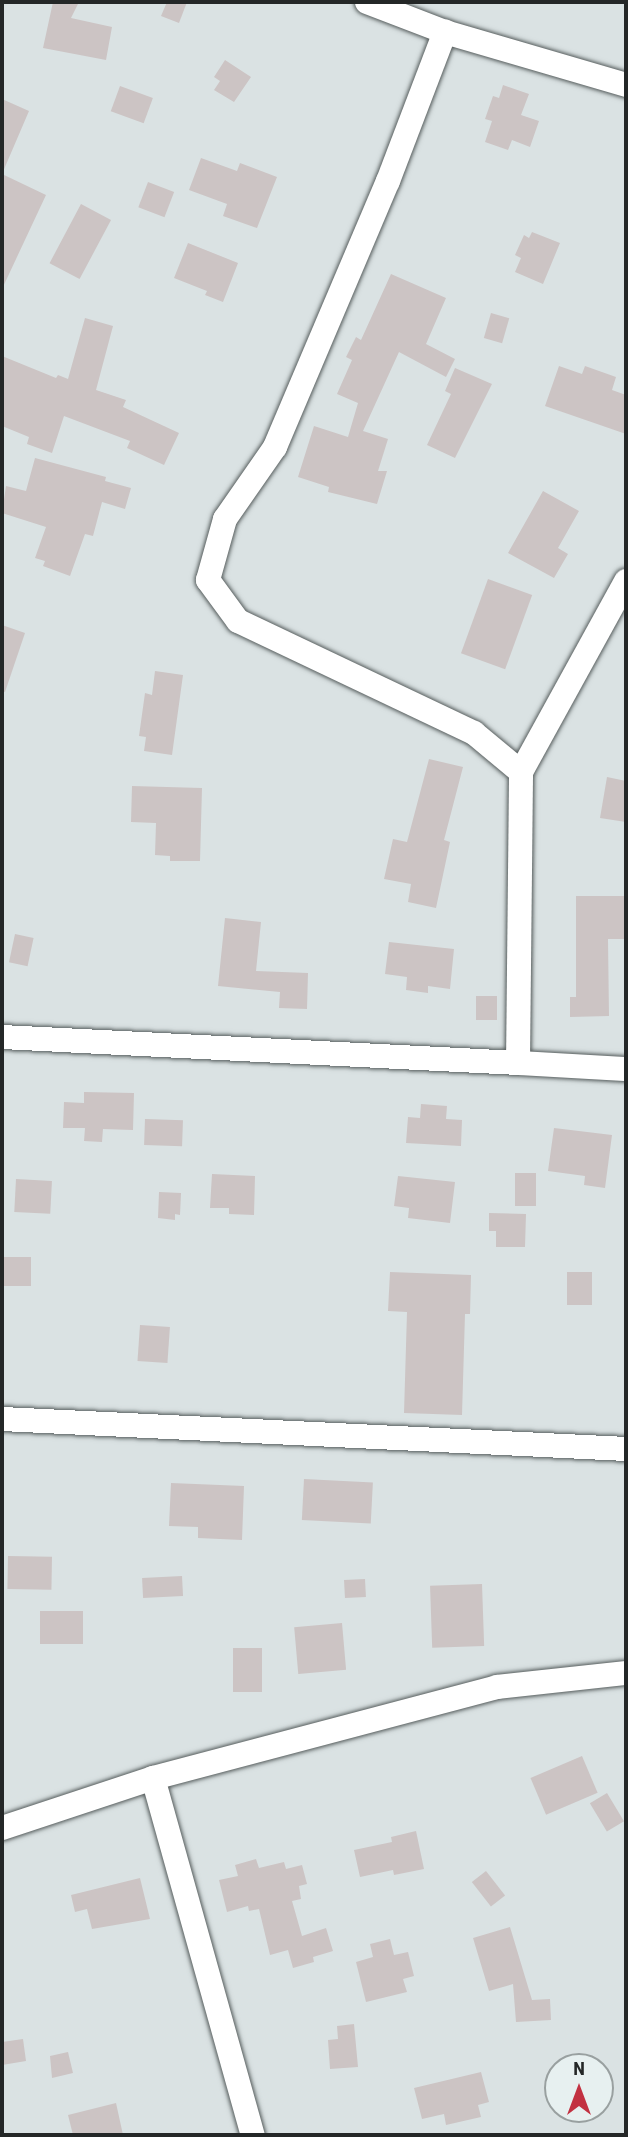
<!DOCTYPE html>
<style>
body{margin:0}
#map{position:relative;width:628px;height:2137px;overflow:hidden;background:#dae2e3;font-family:"Roboto Condensed",sans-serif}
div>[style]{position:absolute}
.building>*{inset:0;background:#ccc4c4;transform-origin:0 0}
.roads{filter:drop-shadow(0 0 2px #565d5d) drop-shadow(0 0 2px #565d5d)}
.street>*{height:24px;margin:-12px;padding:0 12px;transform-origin:12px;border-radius:12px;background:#fff}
span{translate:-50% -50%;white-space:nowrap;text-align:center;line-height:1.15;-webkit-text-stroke:6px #e7f0f0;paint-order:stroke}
.frame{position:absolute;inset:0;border:4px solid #242727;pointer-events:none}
.north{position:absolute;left:544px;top:2053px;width:70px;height:70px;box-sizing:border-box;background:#e7f0f0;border:2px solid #99a0a0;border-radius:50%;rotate:0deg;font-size:19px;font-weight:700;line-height:28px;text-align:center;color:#242727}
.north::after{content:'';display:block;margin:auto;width:24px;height:32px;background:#c23141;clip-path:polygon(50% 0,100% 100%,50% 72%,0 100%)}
</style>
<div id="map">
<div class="building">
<div style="clip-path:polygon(53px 2px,79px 2px,71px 18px,112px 27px,106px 60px,43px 48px)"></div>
<div style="clip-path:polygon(167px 2px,187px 2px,179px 23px,161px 16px)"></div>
<div style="clip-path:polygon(225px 60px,251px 77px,234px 102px,214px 90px,220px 81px,214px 77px)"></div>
<div style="clip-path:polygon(503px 85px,529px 94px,521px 115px,539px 121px,530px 147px,512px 140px,508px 150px,485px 142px,492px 121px,485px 119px,493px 96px,499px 98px)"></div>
<div style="left:120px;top:86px;width:35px;height:27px;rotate:20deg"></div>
<div style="clip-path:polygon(2px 99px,29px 111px,2px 174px,46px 195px,2px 289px)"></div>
<div style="clip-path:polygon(201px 158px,237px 171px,240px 163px,277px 177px,257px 228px,223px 216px,227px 204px,189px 190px)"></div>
<div style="left:148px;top:182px;width:28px;height:27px;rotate:21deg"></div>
<div style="left:81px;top:204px;width:34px;height:67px;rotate:28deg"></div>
<div style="clip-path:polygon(532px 232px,560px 243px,543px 284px,515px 272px,521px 258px,515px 255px,524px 235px,529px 238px)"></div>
<div style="clip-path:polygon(188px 243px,238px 263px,223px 302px,205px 295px,207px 291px,174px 278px)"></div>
<div style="clip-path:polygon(391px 274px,446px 298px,426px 344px,455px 359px,446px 377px,399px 352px,363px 431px,388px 439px,378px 471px,387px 471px,377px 504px,328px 492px,329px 487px,298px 477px,314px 426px,348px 437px,358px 403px,337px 394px,352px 360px,346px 357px,356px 337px,361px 340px)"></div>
<div style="left:491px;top:313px;width:19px;height:26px;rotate:16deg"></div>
<div style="clip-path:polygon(85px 318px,113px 326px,96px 390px,126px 400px,123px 407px,179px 433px,164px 465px,127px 448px,130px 441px,64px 416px,52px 453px,27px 444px,29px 437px,2px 426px,2px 356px,56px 378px,58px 375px,68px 379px)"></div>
<div style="clip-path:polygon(559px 366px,582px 374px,585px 366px,616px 377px,612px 390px,626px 395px,626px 434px,545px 406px)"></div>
<div style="clip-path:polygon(455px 368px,492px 384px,455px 458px,427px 445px,451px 394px,445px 391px)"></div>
<div style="clip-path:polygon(35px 458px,106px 477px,105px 481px,131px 488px,125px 509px,102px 502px,93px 536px,85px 534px,70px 576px,43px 566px,45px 561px,35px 558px,46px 527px,2px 513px,6px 486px,26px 491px)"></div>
<div style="clip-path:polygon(543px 491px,579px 511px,558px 548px,568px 554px,554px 578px,508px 553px)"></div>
<div style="left:488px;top:579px;width:47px;height:79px;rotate:20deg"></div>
<div style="clip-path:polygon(2px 625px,25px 633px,5px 692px,2px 691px)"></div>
<div style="clip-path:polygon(155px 671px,183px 675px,172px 755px,144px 751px,146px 737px,139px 736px,145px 693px,152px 695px)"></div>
<div style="clip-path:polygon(429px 759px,463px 767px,444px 840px,450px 842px,436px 908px,408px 902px,411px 884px,384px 879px,393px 839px,407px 842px)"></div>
<div style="clip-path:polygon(607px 777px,626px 781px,626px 822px,600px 818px)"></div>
<div style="clip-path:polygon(132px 786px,202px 788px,200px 861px,170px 861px,170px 856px,155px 855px,156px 823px,131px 822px)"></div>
<div style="clip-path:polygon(576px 896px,626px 896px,626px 939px,608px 939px,609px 1016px,570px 1017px,570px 997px,576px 997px)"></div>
<div style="clip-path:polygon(225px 918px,261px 922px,256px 971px,308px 973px,307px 1009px,279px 1008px,280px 992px,218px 986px)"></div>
<div style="left:15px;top:934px;width:19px;height:29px;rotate:12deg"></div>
<div style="clip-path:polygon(389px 942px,454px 949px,450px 989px,428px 986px,428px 993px,406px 990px,407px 977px,385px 974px)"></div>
<div style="left:476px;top:996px;width:21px;height:24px"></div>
<div style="clip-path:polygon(84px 1092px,134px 1093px,133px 1130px,103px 1129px,102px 1142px,84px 1141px,85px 1128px,63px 1128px,64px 1102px,84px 1103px)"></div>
<div style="clip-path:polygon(421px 1104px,447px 1106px,446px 1119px,462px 1120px,461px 1146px,406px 1143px,408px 1117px,420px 1118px)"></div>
<div style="left:145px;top:1119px;width:38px;height:26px;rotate:2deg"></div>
<div style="clip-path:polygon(554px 1128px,612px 1135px,605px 1188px,584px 1185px,585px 1176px,548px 1171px)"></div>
<div style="left:515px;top:1173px;width:21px;height:33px"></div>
<div style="clip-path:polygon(212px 1174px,255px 1176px,254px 1215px,229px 1214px,229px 1208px,210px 1208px)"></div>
<div style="clip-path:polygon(398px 1176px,455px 1182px,450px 1223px,408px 1218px,409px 1208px,394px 1206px)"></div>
<div style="left:16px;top:1179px;width:36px;height:33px;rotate:3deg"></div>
<div style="clip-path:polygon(159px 1192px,181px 1193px,180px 1215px,175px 1214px,175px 1220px,158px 1218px)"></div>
<div style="clip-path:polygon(489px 1213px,526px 1214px,525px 1247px,496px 1247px,496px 1231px,489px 1231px)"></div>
<div style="left:2px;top:1257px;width:29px;height:29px"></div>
<div style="clip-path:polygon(390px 1272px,471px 1275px,470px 1314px,465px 1314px,462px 1415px,404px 1413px,407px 1312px,388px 1311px)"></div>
<div style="left:567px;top:1272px;width:25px;height:33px"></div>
<div style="left:140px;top:1325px;width:30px;height:36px;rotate:4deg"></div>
<div style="left:304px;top:1479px;width:69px;height:41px;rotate:3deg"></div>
<div style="clip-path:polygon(171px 1483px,244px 1486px,242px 1540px,198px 1538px,198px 1527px,169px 1526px)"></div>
<div style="left:8px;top:1556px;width:44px;height:33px;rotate:1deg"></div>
<div style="left:182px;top:1576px;width:20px;height:40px;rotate:87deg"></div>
<div style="left:365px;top:1579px;width:18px;height:21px;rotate:87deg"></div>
<div style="left:482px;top:1584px;width:62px;height:52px;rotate:88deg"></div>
<div style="left:40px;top:1611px;width:43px;height:33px"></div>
<div style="left:342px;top:1623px;width:47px;height:48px;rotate:85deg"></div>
<div style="left:233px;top:1648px;width:29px;height:44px"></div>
<div style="left:582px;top:1756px;width:40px;height:56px;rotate:67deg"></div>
<div style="left:607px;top:1793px;width:33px;height:20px;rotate:59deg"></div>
<div style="clip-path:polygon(416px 1831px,424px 1869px,394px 1875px,393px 1870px,360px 1877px,354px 1850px,392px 1842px,391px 1837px)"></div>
<div style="clip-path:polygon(256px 1859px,259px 1868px,284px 1862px,286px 1869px,302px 1865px,307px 1884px,299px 1886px,301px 1899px,292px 1901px,302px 1936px,326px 1928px,333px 1951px,313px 1957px,314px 1962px,293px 1968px,288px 1950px,270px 1955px,259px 1909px,249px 1911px,248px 1906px,227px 1912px,219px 1880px,238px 1876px,235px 1865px)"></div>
<div style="left:486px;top:1871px;width:31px;height:18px;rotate:52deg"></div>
<div style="clip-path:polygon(140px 1878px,150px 1919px,92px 1929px,87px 1909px,75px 1912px,71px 1895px)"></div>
<div style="clip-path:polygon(510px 1927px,532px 2000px,550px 1999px,551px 2020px,516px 2022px,513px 1984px,489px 1991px,473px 1938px)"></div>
<div style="clip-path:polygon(390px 1939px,394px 1955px,408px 1952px,414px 1976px,403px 1979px,407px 1992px,366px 2002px,356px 1962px,373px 1957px,370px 1944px)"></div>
<div style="clip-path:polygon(354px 2024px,358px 2067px,330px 2069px,328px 2040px,338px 2039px,337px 2026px)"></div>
<div style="clip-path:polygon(23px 2039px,26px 2061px,2px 2065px,2px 2042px)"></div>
<div style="clip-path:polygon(68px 2052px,73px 2073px,52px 2078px,50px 2056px)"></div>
<div style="clip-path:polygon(481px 2072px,489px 2102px,478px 2105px,481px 2117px,446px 2125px,444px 2114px,422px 2119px,414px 2088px)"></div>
<div style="clip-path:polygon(116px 2103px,123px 2135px,73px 2135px,68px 2115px)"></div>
</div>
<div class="roads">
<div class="street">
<div style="left:367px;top:2px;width:84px;rotate:21deg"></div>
<div style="left:445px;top:32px;width:189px;rotate:16.3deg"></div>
<div style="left:521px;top:772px;width:218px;rotate:-61.2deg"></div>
<div style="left:2px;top:1037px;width:517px;rotate:2.88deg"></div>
<div style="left:518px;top:1063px;width:291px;rotate:-89.4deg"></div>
<div style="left:521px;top:772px;width:61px;rotate:-140.3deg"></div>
<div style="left:474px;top:733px;width:261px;rotate:-154.6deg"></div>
<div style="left:238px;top:621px;width:51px;rotate:-126.2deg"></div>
<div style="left:208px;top:580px;width:63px;rotate:-74.4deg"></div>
<div style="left:225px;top:519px;width:88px;rotate:-55.2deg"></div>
<div style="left:275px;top:447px;width:289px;rotate:-67deg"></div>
<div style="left:388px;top:181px;width:160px;rotate:-69.1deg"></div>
<div style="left:518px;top:1063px;width:108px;rotate:3.2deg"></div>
<div style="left:2px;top:1419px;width:625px;rotate:2.75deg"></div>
<div style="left:153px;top:1778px;width:371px;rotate:74.4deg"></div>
<div style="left:2px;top:1828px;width:159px;rotate:-18.3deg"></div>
<div style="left:153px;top:1778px;width:356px;rotate:-14.8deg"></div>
<div style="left:497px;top:1687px;width:130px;rotate:-6.2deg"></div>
</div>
</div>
<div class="frame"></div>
<div class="north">N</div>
</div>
